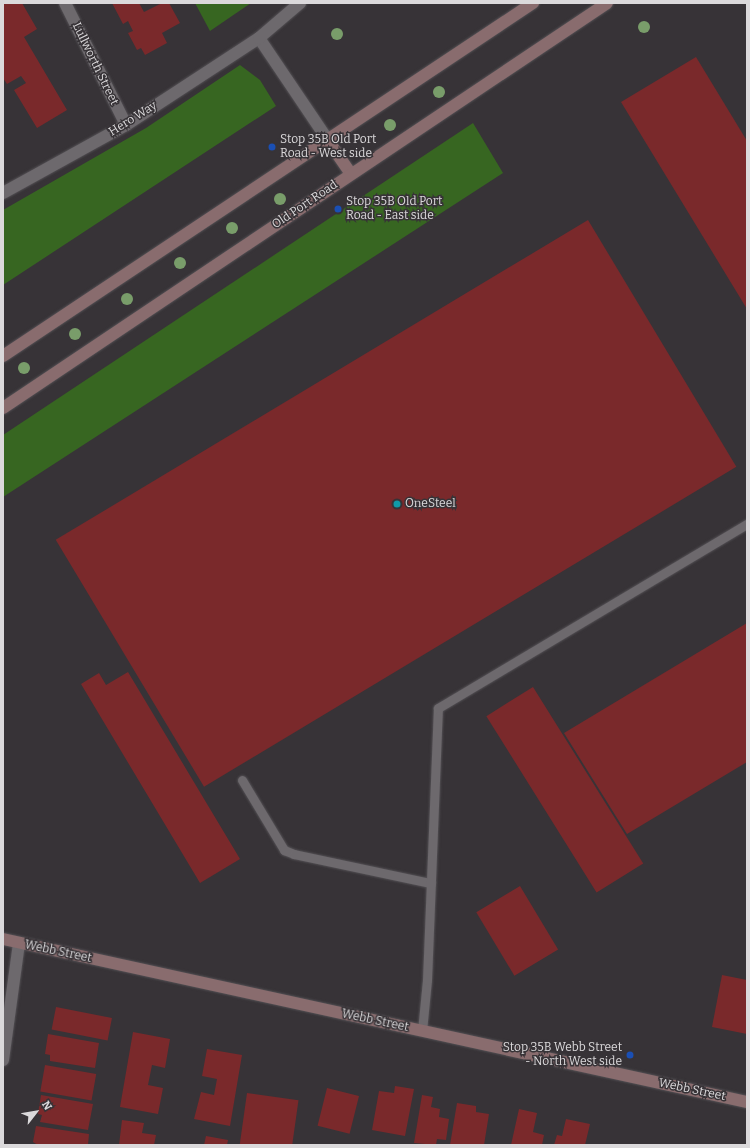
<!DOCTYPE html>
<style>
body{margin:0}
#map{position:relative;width:750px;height:1148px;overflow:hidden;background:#373337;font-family:Bitter,serif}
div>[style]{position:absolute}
.green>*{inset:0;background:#376621}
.building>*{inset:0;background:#7a292b;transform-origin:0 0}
.roads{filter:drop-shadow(0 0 1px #535054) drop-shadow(0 0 1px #535054)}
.lane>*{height:9px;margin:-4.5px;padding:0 4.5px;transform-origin:4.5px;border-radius:4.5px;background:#6d696d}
.street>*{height:12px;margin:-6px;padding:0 6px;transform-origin:6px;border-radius:6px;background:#6d696d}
.secondary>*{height:12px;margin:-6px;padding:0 6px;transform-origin:6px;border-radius:6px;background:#896c6e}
.trees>*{width:12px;height:12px;margin:-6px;border-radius:50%;background:#799d6a}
.dots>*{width:11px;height:11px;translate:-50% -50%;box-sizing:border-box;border:2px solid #373337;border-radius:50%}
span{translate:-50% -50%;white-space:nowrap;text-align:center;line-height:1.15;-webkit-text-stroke:3px #373337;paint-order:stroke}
.street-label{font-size:12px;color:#dbd9db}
.poi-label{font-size:12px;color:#dbd9db}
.left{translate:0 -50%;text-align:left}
.right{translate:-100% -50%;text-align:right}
.frame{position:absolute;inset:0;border:4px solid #dbd9db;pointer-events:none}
.north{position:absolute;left:16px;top:1092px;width:40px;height:40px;-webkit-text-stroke:3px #373337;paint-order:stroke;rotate:59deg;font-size:11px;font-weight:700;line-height:16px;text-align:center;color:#dbd9db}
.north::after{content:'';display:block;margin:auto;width:14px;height:18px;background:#dbd9db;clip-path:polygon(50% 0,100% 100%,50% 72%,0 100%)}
</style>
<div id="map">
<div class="green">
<div style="clip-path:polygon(195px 3px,251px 3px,210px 31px)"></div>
<div style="clip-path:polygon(240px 65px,260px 80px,276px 106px,3px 285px,3px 210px,146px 128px)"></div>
<div style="clip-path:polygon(473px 123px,503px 173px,3px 497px,3px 435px)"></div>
</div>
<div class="building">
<div style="clip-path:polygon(3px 3px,22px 3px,37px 29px,24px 37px,67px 110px,37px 128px,14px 90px,26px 83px,21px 76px,7px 84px,3px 78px)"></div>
<div style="clip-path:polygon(112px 3px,139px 3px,144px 12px,162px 3px,169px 3px,180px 23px,162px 33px,167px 43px,145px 55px,141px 48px,137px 50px,128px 33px,133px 31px,128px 21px,123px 24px)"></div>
<div style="clip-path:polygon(696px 57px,747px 141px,747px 309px,621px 102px)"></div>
<div style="left:588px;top:220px;width:288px;height:621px;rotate:59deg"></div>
<div style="clip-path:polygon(747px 623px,747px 762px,627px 834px,564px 733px)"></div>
<div style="clip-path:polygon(128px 672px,240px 859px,200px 883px,81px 684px,99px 673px,106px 685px)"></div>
<div style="left:533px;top:687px;width:208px;height:55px;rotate:58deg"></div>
<div style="left:520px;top:886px;width:74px;height:51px;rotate:59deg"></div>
<div style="clip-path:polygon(722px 975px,747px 980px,747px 1034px,712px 1027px)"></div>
<div style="left:56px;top:1007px;width:57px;height:23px;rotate:11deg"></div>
<div style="clip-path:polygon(133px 1032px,170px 1039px,165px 1068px,152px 1065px,148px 1085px,163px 1088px,158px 1114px,120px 1107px)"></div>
<div style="clip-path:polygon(48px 1034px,99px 1043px,95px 1068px,50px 1061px,50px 1055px,45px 1054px)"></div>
<div style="clip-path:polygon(207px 1049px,242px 1055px,230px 1126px,194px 1119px,201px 1092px,214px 1095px,217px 1079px,202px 1076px)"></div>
<div style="left:45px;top:1065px;width:52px;height:27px;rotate:10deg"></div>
<div style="clip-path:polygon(395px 1086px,414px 1089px,405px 1136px,372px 1130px,379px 1091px,394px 1093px)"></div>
<div style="left:327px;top:1088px;width:33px;height:39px;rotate:14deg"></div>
<div style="left:247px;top:1093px;width:52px;height:52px;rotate:8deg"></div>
<div style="clip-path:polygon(41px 1095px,93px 1104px,88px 1130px,40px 1122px,42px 1115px,38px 1114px)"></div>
<div style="clip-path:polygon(422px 1095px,433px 1097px,431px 1107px,440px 1109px,439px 1117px,449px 1119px,446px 1140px,437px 1139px,436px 1145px,414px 1143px)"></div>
<div style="clip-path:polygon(457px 1103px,476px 1106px,476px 1112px,489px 1114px,484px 1145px,450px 1145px)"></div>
<div style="clip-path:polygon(519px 1109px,537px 1113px,533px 1132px,544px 1135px,542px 1145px,511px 1145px)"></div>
<div style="clip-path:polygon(566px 1119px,590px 1124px,585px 1145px,554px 1145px,557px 1135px,562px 1136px)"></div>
<div style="clip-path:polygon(122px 1120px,144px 1123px,142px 1133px,156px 1135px,154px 1145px,119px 1145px)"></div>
<div style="clip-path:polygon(36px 1126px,89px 1134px,88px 1145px,38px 1145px,33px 1142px)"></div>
<div style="clip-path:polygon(206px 1136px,228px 1140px,227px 1145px,204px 1145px)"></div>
</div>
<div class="roads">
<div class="lane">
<div style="left:242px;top:780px;width:82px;rotate:59deg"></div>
<div style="left:284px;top:850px;width:11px;rotate:22deg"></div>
<div style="left:294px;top:854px;width:140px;rotate:12deg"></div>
<div style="left:422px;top:1031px;width:51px;rotate:-84.4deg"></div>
<div style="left:427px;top:980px;width:272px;rotate:-87.7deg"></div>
<div style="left:438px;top:708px;width:360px;rotate:-30.8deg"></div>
</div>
<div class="street">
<div style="left:65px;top:3px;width:136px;rotate:63.4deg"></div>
<div style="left:259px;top:38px;width:122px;rotate:56deg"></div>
<div style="left:3px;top:193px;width:141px;rotate:-28.9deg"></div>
<div style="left:126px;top:125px;width:159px;rotate:-33.2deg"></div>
<div style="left:259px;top:38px;width:54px;rotate:-40.5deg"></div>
<div style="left:3px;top:1060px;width:118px;rotate:-82.2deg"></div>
</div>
<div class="secondary">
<div style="left:327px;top:139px;width:42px;rotate:55.6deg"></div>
<div style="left:3px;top:356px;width:637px;rotate:-33.67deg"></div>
<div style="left:3px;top:408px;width:727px;rotate:-33.84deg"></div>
<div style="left:3px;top:939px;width:762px;rotate:12.36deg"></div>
</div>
</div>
<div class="trees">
<div style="left:644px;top:27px"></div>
<div style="left:337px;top:34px"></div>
<div style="left:439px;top:92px"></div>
<div style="left:390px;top:125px"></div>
<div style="left:280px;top:199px"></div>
<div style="left:232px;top:228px"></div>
<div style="left:180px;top:263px"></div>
<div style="left:127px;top:299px"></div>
<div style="left:75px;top:334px"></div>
<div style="left:24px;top:368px"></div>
</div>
<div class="dots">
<div style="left:272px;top:147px;background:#1a4fb4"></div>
<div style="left:338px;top:209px;background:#1a4fb4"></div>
<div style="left:397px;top:504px;background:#0f9aa8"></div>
<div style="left:630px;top:1055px;background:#1a4fb4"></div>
</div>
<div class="street-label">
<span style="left:95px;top:64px;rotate:64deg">Lullworth Street</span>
<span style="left:133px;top:119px;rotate:-32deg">Hero Way</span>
<span style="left:305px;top:205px;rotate:-34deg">Old Port Road</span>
<span style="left:58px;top:952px;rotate:12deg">Webb Street</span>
<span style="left:375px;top:1021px;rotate:12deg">Webb Street</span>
<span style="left:692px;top:1090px;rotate:12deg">Webb Street</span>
</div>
<div class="poi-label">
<span class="left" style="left:280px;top:147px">Stop 35B Old Port<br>Road - West side</span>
<span class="left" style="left:346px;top:209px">Stop 35B Old Port<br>Road - East side</span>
<span class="left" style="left:405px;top:504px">OneSteel</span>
<span class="right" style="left:622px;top:1055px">Stop 35B Webb Street<br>- North West side</span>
</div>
<div class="frame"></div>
<div class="north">N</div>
</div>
